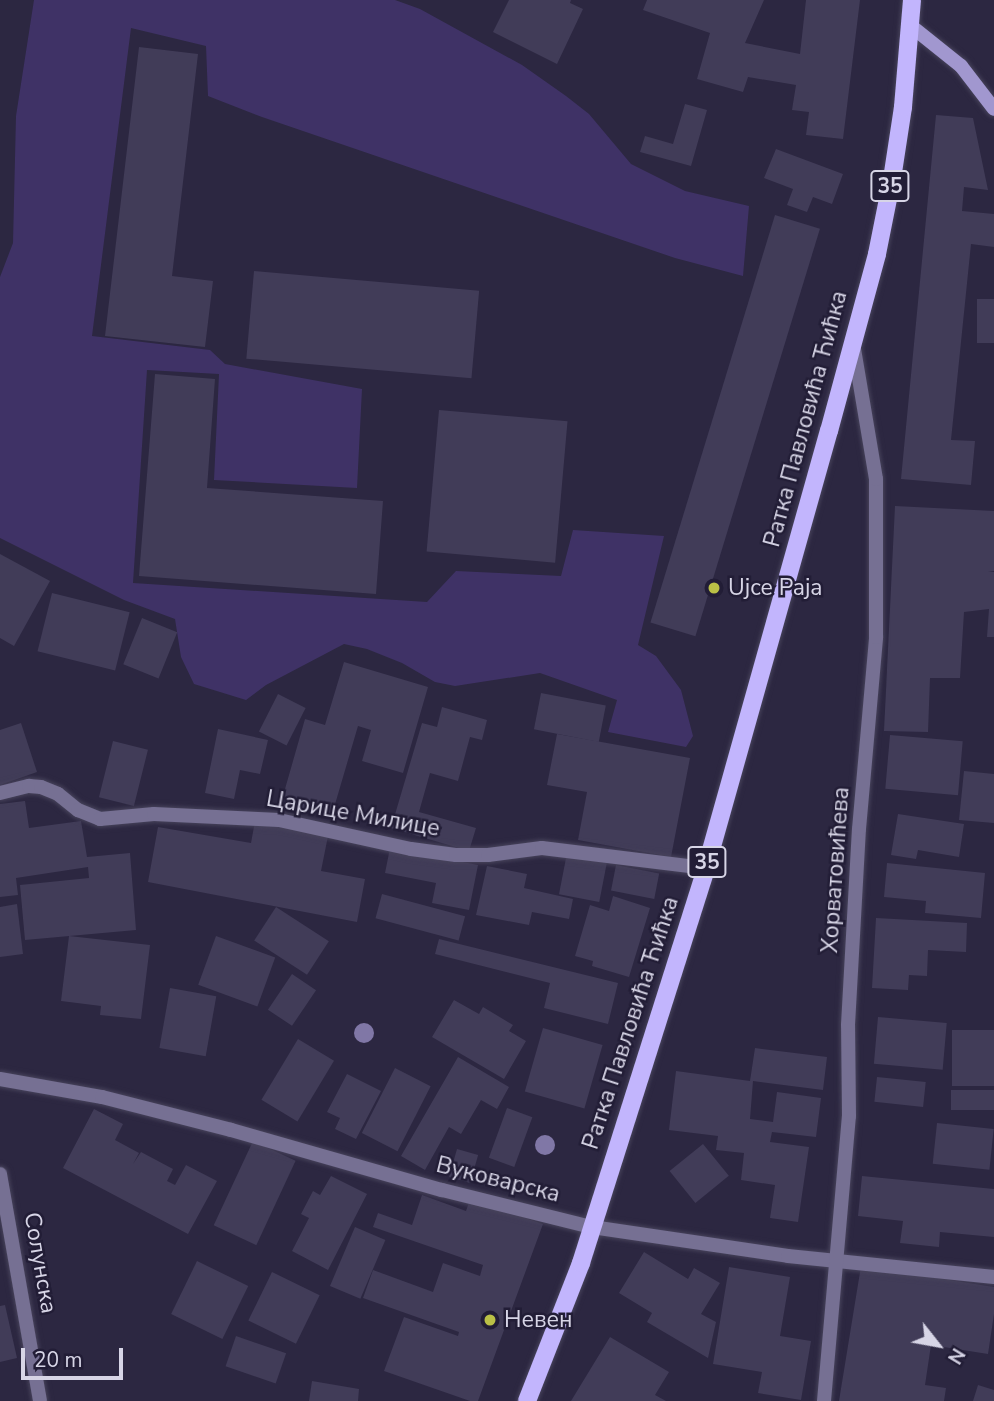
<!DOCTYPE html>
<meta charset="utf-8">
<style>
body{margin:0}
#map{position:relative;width:994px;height:1401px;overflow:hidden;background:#2c2741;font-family:"Nunito Sans",sans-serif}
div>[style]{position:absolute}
.green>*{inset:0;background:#3f3266}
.building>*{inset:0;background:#413c58;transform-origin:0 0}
.roads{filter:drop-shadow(0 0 2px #47435b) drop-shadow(0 0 2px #47435b)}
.minor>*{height:14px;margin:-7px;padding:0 7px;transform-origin:7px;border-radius:7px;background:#767093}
.secondary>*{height:14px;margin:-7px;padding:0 7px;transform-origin:7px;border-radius:7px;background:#a197cf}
.primary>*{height:18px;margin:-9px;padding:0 9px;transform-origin:9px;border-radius:9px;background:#c2b5fd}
.trees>*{width:20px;height:20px;margin:-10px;border-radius:50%;background:#8077a6}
.dots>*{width:19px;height:19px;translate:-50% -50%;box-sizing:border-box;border:4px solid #221d36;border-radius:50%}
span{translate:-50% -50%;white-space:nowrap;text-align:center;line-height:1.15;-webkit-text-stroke:5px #221d36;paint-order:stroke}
.shield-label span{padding:2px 5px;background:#221d36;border:2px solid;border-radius:5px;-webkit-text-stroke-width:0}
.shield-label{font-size:21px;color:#d7d5e6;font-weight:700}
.street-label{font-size:23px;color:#d7d5e6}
.poi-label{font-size:23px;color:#d7d5e6}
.left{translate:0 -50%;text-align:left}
.north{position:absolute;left:903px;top:1310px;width:70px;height:70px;-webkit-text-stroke:5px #221d36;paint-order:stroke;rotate:121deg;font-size:19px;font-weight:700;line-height:28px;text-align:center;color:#d7d5e6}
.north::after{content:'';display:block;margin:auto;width:24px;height:32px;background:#d7d5e6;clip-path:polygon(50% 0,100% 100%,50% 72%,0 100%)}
.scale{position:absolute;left:21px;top:1348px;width:102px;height:32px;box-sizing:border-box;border:4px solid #d7d5e6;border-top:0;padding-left:9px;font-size:21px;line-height:24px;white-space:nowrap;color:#d7d5e6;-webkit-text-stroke:5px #221d36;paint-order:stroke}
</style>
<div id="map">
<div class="green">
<div style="clip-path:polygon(34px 0,395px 0,420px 9px,522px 65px,566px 96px,589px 114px,631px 164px,685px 191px,749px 206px,743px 276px,675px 258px,262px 117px,208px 96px,206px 46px,131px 28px,92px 336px,210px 350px,225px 364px,362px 389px,357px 488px,214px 480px,219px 374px,147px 370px,133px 583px,427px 602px,456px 571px,561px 576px,573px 530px,664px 536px,638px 645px,656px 656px,681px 690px,693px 736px,686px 747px,608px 732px,617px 700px,540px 673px,455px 686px,435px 682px,402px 663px,367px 649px,344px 644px,266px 685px,246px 700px,194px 684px,181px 657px,175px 619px,124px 600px,0 538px,0 277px,13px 243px,16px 116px)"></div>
</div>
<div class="building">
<div style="clip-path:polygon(509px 0,571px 0,570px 3px,583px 9px,557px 64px,493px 32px)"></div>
<div style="clip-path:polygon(647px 0,764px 0,745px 43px,800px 54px,806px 0,860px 0,843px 139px,806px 135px,809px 112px,792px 110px,796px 85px,748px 77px,743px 92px,697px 79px,710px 33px,643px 10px)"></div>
<div style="clip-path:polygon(139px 47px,198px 54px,172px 276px,213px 281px,205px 347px,105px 336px)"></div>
<div style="clip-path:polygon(685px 104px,707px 110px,691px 166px,640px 152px,645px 136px,673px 144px)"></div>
<div style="clip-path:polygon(936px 115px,973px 118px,988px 190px,964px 187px,962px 211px,994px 214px,994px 247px,971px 244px,951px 440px,975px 441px,971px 485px,901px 479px)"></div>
<div style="clip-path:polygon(776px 149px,843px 174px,832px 204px,813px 197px,807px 212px,787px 205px,793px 189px,764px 178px)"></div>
<div style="left:775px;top:215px;width:47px;height:426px;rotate:17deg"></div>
<div style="left:254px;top:271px;width:226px;height:88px;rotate:5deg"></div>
<div style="left:977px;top:299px;width:17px;height:44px"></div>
<div style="clip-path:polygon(155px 374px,215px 379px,207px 488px,383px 501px,376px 594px,139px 576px)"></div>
<div style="left:439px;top:410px;width:129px;height:142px;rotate:5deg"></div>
<div style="clip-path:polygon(895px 506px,994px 511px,994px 571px,988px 572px,994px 572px,994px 637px,987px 637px,989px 609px,964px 612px,960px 678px,930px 678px,928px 732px,884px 731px)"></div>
<div style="clip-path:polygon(0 554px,50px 581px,14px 646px,0 638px)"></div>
<div style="left:52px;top:593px;width:80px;height:60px;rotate:14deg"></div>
<div style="left:142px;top:618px;width:38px;height:50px;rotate:22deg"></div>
<div style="clip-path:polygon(344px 662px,428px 687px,403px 773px,362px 761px,371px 730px,358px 726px,331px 818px,281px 803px,305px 719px,325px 725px)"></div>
<div style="left:541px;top:693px;width:66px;height:37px;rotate:11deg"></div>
<div style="left:278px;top:694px;width:31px;height:42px;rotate:27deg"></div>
<div style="clip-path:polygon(442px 707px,487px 720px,482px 740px,470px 737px,458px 781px,430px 773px,419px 812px,476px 828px,469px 851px,391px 828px,422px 723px,437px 727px)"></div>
<div style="clip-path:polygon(21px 723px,37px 772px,0 785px,0 730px)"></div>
<div style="clip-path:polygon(218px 729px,268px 740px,260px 774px,240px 770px,234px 799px,205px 793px)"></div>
<div style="clip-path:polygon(557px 734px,690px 758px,671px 857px,578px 840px,587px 792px,547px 785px)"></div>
<div style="left:890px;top:735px;width:73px;height:54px;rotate:5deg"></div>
<div style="left:113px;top:741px;width:36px;height:58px;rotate:14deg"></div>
<div style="clip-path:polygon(964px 771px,994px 774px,994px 823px,959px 820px)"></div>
<div style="clip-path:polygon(25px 801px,29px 828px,81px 821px,87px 857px,130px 853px,136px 930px,25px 940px,20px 885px,89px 878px,88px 867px,16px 878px,18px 895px,0 897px,0 804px)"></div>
<div style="clip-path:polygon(898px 814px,964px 824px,959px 857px,918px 850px,916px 859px,891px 855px)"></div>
<div style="clip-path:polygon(255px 821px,328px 836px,321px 871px,365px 879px,357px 922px,148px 882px,158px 827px,251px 843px)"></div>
<div style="clip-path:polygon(390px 848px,478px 865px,469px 910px,432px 903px,436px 883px,385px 873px)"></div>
<div style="left:567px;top:853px;width:41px;height:42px;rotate:11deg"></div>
<div style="clip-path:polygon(887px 863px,985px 873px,981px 918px,925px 913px,926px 901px,884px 897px)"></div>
<div style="left:616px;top:865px;width:44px;height:26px;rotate:11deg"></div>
<div style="clip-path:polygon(487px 866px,527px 874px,524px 888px,573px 899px,569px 919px,532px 912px,529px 925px,476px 915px)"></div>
<div style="left:382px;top:894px;width:86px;height:25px;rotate:15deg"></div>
<div style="clip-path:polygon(613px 896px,650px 908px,629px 977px,592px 966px,593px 961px,575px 956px,590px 905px,609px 911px)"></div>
<div style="clip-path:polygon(17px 904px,23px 954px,0 957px,0 907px)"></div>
<div style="left:276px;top:907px;width:63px;height:40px;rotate:33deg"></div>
<div style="clip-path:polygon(876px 918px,967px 923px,966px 952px,928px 950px,927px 976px,909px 975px,908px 990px,872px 988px)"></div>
<div style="clip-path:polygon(69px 936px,150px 945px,141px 1019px,100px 1015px,101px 1006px,61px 1001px)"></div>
<div style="left:216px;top:936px;width:63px;height:52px;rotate:20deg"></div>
<div style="clip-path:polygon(439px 939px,618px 983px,608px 1024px,544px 1008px,550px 983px,435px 954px)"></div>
<div style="left:292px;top:974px;width:29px;height:43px;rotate:34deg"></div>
<div style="left:170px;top:988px;width:47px;height:61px;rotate:10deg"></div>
<div style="clip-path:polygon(454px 1000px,479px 1014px,483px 1007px,513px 1025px,509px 1031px,526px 1041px,504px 1079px,432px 1037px)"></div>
<div style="left:878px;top:1017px;width:69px;height:47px;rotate:5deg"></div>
<div style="left:543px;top:1028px;width:62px;height:66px;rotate:16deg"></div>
<div style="left:952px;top:1030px;width:42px;height:56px"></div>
<div style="left:298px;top:1039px;width:42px;height:71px;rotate:31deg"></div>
<div style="clip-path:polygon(755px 1048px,827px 1057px,823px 1090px,753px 1081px,750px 1119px,773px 1122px,777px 1092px,821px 1098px,816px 1137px,772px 1132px,770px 1142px,809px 1147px,798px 1222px,770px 1218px,775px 1185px,741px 1180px,744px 1153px,716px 1150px,718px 1136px,669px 1130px,676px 1071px,750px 1081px)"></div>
<div style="clip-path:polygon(458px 1057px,509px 1087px,497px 1109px,481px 1100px,461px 1134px,449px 1127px,425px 1170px,401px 1156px)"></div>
<div style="left:395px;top:1068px;width:40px;height:73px;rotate:27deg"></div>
<div style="clip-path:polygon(347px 1074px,381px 1091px,356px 1139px,335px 1129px,340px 1118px,327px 1112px)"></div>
<div style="left:877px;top:1077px;width:49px;height:25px;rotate:6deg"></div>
<div style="left:994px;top:1090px;width:20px;height:43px;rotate:90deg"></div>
<div style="left:507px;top:1108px;width:27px;height:53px;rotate:20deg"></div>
<div style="clip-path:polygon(94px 1109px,123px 1124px,115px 1140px,139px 1153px,133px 1164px,141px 1152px,173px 1169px,167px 1181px,175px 1185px,186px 1165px,217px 1181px,188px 1234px,63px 1168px)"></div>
<div style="left:937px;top:1123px;width:57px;height:41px;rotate:6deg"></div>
<div style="left:253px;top:1141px;width:47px;height:93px;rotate:25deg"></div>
<div style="left:703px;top:1144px;width:41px;height:43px;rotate:51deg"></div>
<div style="left:457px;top:1149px;width:22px;height:29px;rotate:16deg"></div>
<div style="clip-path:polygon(331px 1176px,367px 1194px,328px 1270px,292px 1251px,309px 1218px,301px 1214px,313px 1191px,320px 1195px)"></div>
<div style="clip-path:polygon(862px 1176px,994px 1189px,994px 1237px,940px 1232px,939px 1247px,900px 1243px,903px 1221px,858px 1216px)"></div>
<div style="clip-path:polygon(422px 1195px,466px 1211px,470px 1199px,543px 1224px,478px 1401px,470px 1401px,384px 1371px,404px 1317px,458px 1336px,459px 1332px,363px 1298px,373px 1270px,433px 1292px,443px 1263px,480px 1276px,483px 1265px,373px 1227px,378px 1213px,412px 1225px)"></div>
<div style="left:355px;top:1227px;width:33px;height:64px;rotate:23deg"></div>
<div style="clip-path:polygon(644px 1252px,688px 1279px,694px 1268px,720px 1283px,701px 1314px,716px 1322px,708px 1358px,647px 1322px,652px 1313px,619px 1293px)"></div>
<div style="left:197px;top:1261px;width:57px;height:59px;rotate:26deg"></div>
<div style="clip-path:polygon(861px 1266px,994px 1287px,994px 1314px,988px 1354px,931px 1345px,925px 1385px,946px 1388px,944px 1401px,839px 1401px)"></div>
<div style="clip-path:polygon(729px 1267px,790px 1277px,780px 1336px,811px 1341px,801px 1400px,758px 1393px,762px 1372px,713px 1364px)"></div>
<div style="left:272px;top:1272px;width:53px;height:54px;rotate:26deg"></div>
<div style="clip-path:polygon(5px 1305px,17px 1358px,0 1362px,0 1306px)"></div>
<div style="left:236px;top:1336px;width:53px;height:32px;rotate:19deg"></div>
<div style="clip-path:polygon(610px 1337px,669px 1372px,655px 1395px,666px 1401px,571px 1401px)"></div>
<div style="clip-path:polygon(312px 1381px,359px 1389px,358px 1401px,309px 1401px)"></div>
<div style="clip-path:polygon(978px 1385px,994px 1390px,994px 1401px,973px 1401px)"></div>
</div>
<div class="roads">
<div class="minor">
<div style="left:0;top:793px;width:30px;rotate:-14deg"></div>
<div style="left:29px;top:786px;width:12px;rotate:5deg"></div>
<div style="left:41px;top:787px;width:18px;rotate:22deg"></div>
<div style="left:58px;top:794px;width:26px;rotate:39deg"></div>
<div style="left:78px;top:810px;width:24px;rotate:22deg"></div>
<div style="left:100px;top:819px;width:54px;rotate:-5.3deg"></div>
<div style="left:154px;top:814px;width:125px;rotate:2.7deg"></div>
<div style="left:279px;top:820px;width:135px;rotate:12.4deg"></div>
<div style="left:411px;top:849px;width:45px;rotate:7.6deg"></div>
<div style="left:456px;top:855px;width:32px"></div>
<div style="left:488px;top:855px;width:54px;rotate:-7.4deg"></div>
<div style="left:542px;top:848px;width:165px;rotate:7deg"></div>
<div style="left:0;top:1079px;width:104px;rotate:10deg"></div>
<div style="left:102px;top:1097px;width:133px;rotate:14.3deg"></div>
<div style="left:231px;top:1130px;width:219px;rotate:15.9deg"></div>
<div style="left:442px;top:1190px;width:154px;rotate:13.9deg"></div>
<div style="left:592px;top:1227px;width:198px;rotate:8.4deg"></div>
<div style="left:788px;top:1256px;width:207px;rotate:5.8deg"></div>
<div style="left:0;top:1174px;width:230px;rotate:80deg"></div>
<div style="left:824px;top:1401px;width:286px;rotate:-85deg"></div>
<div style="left:849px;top:1116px;width:91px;rotate:-90.6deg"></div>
<div style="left:848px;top:1025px;width:196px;rotate:-86.8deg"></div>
<div style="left:859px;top:829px;width:193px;rotate:-84.9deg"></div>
<div style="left:876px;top:637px;width:158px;rotate:-90deg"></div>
<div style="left:876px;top:479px;width:138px;rotate:-99.6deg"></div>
</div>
<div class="secondary">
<div style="left:911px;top:26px;width:64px;rotate:38.7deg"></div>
<div style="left:961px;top:66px;width:54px;rotate:52.5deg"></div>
</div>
<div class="primary">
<div style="left:527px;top:1401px;width:148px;rotate:-68.6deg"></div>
<div style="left:581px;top:1263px;width:414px;rotate:-72.4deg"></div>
<div style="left:706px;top:868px;width:454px;rotate:-74.3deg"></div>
<div style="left:829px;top:431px;width:183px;rotate:-74.8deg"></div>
<div style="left:877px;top:254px;width:76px;rotate:-78.7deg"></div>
<div style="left:892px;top:179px;width:73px;rotate:-81.3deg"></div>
<div style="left:903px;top:107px;width:107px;rotate:-85.2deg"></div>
</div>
</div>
<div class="trees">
<div style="left:364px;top:1033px"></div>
<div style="left:545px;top:1145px"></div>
</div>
<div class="dots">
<div style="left:714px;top:588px;background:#bac046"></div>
<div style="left:490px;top:1320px;background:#bac046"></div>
</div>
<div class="shield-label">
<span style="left:890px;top:186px">35</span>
<span style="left:707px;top:862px">35</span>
</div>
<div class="street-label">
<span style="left:806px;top:419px;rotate:-75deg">Ратка Павловића Ћићка</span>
<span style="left:353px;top:814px;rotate:10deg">Царице Милице</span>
<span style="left:836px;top:870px;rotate:-86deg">Хорватовићева</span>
<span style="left:631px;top:1023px;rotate:-72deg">Ратка Павловића Ћићка</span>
<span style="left:498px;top:1180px;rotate:14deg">Вуковарска</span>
<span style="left:40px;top:1263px;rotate:80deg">Солунска</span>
</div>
<div class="poi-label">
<span class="left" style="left:728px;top:588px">Ujce Paja</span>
<span class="left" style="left:504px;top:1320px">Невен</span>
</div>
<div class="north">N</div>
<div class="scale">20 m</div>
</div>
